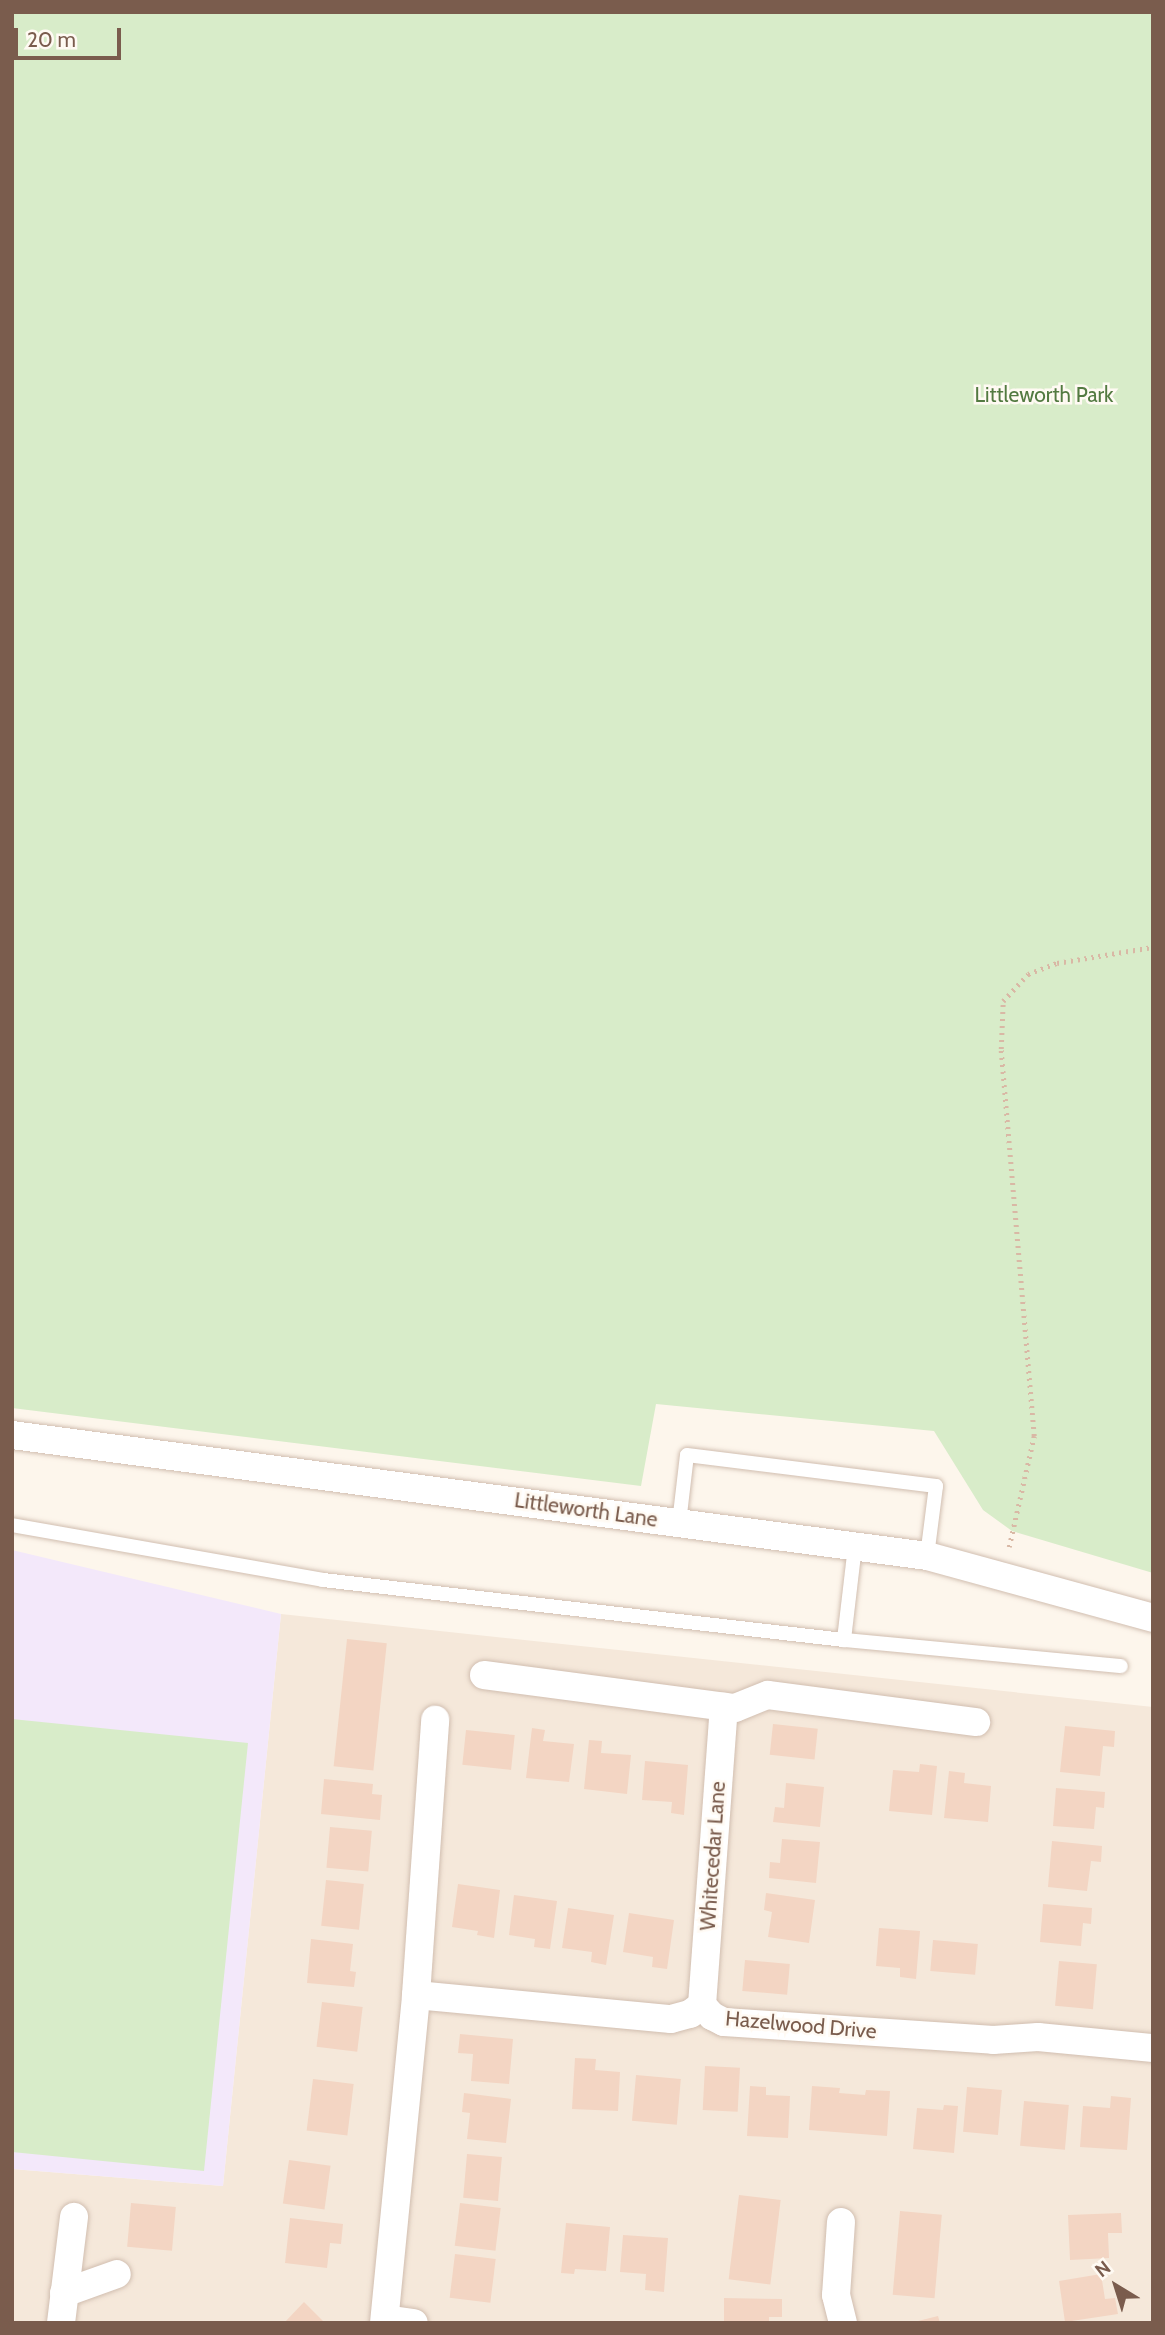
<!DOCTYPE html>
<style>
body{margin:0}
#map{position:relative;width:1165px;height:2335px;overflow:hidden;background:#fdf6ec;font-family:Cabin,sans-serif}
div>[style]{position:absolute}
.residential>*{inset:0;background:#f5e8da}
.education>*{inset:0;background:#f3e8fa}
.green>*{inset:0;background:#d8ecc9}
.building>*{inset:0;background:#f3d5c3;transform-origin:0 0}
.path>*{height:4.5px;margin-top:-2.25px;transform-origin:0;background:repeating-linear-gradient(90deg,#d9b8a5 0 2px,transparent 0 7px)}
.roads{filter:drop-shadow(0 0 2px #d1beb0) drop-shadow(0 0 2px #d1beb0)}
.service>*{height:14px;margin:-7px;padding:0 7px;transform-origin:7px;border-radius:7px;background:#fff}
.minor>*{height:28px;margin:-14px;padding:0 14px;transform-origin:14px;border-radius:14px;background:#fff}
span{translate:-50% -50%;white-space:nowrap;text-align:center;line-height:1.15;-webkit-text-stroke:5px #fffaf3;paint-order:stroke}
.park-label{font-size:21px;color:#537a41}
.street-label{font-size:21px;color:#7a5c4d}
.frame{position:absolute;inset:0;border:14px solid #7a5c4d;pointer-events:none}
.north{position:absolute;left:1081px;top:2251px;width:70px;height:70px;-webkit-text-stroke:5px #fffaf3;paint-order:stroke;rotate:322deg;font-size:19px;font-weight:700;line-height:28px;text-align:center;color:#7a5c4d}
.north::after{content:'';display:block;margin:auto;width:24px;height:32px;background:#7a5c4d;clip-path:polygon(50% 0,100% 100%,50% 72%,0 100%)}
.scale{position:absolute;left:14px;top:28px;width:107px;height:32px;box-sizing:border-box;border:4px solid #7a5c4d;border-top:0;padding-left:9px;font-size:21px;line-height:24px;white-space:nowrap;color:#7a5c4d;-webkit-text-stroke:5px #fffaf3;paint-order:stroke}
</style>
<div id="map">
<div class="residential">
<div style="clip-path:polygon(281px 1614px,1153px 1707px,1153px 2323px,12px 2323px,12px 2169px,223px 2186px)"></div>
</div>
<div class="education">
<div style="clip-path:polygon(12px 1550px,281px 1614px,223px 2186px,12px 2169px)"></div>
</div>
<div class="green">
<div style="clip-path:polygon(12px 12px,1153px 12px,1153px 1573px,1012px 1531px,983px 1510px,934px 1431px,656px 1404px,641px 1486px,12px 1408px)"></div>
<div style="clip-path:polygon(12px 1719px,248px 1743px,204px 2171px,12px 2152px)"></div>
</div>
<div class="building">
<div style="left:347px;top:1639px;width:40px;height:128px;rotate:6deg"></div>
<div style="left:773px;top:1724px;width:45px;height:31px;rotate:6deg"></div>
<div style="clip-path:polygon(1065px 1726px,1115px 1731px,1114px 1747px,1103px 1746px,1100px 1776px,1060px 1772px)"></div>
<div style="clip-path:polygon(532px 1728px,545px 1730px,543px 1741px,574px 1744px,569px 1782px,526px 1778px)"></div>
<div style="left:466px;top:1730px;width:49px;height:35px;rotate:6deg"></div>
<div style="clip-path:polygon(589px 1740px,602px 1741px,601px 1753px,631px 1755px,627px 1794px,584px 1789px)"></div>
<div style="clip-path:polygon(645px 1761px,688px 1765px,684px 1815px,671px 1813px,672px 1802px,642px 1800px)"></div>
<div style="clip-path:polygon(920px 1764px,937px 1766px,932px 1815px,889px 1811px,893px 1770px,919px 1772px)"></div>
<div style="clip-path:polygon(949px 1771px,965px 1773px,964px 1783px,991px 1786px,988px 1822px,944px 1818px)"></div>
<div style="clip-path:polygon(324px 1779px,373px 1784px,372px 1794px,382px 1795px,380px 1820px,321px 1814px)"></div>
<div style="clip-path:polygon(786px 1783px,824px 1787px,820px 1827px,773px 1822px,775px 1807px,784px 1808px)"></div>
<div style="clip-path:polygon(1056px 1788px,1105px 1792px,1104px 1808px,1096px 1807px,1094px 1829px,1053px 1826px)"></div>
<div style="left:330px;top:1827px;width:42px;height:41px;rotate:5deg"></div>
<div style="clip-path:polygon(782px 1839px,820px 1842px,816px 1883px,769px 1878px,770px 1862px,780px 1863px)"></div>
<div style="clip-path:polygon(1052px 1841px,1102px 1846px,1101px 1862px,1091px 1861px,1087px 1891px,1048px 1887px)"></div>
<div style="left:326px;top:1880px;width:38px;height:46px;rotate:6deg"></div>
<div style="clip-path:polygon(458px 1884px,500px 1890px,494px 1938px,477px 1935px,478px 1931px,452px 1927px)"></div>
<div style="clip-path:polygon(766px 1893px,815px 1900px,809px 1943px,768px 1937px,772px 1912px,764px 1910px)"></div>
<div style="clip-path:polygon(514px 1895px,557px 1901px,550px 1949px,534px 1947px,535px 1939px,509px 1935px)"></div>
<div style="clip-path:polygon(1043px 1904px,1092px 1908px,1091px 1924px,1083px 1923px,1081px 1946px,1040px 1942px)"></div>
<div style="clip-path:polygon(568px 1908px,614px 1915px,606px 1965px,591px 1962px,592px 1952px,562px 1948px)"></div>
<div style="clip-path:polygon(629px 1913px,674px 1920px,667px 1969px,652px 1967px,653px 1957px,623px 1952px)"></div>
<div style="clip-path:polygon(879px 1928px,920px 1931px,916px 1979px,900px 1977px,900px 1968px,876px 1966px)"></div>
<div style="clip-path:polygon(311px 1939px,353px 1944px,350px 1971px,356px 1972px,354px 1987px,307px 1983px)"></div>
<div style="left:933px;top:1940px;width:45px;height:31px;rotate:5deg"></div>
<div style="left:745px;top:1960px;width:45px;height:31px;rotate:5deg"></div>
<div style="left:1059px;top:1961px;width:38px;height:45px;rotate:5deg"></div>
<div style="left:322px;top:2002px;width:41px;height:45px;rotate:7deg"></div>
<div style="clip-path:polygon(460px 2034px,513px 2039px,509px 2084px,471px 2081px,473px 2054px,458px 2053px)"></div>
<div style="clip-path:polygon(575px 2058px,596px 2059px,595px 2070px,620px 2072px,618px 2111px,572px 2109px)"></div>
<div style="left:705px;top:2066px;width:35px;height:44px;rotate:3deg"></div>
<div style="left:636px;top:2075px;width:45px;height:46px;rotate:5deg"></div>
<div style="left:313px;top:2079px;width:41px;height:52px;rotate:7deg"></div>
<div style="clip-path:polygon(750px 2086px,766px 2087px,766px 2095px,790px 2096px,788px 2138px,747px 2136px)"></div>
<div style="clip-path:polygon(812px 2086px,840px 2088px,839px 2093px,865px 2095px,866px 2090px,890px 2091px,887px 2136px,809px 2130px)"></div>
<div style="left:967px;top:2087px;width:35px;height:45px;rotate:5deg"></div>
<div style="clip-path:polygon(464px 2093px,511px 2099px,506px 2143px,467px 2139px,470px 2113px,462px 2112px)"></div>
<div style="clip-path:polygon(1111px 2096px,1131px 2098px,1127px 2150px,1080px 2147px,1083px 2106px,1110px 2108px)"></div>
<div style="left:1024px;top:2101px;width:45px;height:45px;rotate:5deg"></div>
<div style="clip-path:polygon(944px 2105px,958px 2106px,954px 2153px,913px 2149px,917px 2108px,943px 2110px)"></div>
<div style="left:467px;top:2154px;width:35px;height:44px;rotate:5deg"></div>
<div style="left:289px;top:2160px;width:42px;height:44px;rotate:8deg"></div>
<div style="left:739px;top:2195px;width:42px;height:85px;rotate:7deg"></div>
<div style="left:131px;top:2203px;width:45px;height:44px;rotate:5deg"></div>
<div style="left:460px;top:2203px;width:41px;height:43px;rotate:7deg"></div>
<div style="left:900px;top:2211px;width:42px;height:84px;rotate:5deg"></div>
<div style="clip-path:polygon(1121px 2213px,1122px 2233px,1108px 2233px,1109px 2258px,1070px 2260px,1068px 2215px)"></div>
<div style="clip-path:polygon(290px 2218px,343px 2224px,341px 2244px,330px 2243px,327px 2268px,285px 2263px)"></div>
<div style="clip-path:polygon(566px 2223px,610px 2227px,606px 2271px,575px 2269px,574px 2274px,561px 2273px)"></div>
<div style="clip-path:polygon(623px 2235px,668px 2238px,664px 2292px,645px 2290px,646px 2274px,620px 2272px)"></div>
<div style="left:455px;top:2254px;width:41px;height:44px;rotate:7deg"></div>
<div style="clip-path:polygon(1101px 2274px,1105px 2299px,1115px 2298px,1118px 2314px,1065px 2322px,1059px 2281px)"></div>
<div style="clip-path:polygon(724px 2298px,782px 2299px,782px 2317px,769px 2317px,769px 2323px,724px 2323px)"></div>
<div style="clip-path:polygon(304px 2302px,325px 2323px,284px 2323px)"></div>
<div style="clip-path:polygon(938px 2316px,940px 2323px,914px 2323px,914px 2322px)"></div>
</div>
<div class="path">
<div style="left:1009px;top:1547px;width:114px;rotate:-77.3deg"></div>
<div style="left:1034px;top:1436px;width:388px;rotate:-94.9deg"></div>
<div style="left:1001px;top:1049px;width:48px;rotate:-87.6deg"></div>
<div style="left:1003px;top:1001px;width:37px;rotate:-47deg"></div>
<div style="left:1028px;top:974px;width:31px;rotate:-21deg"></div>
<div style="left:1057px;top:963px;width:97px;rotate:-9.5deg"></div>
</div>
<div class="roads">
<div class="service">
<div style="left:679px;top:1523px;width:68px;rotate:-83.3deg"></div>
<div style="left:687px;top:1455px;width:251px;rotate:7.1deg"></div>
<div style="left:936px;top:1486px;width:71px;rotate:97.3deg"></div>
<div style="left:12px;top:1525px;width:316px;rotate:10deg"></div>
<div style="left:323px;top:1580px;width:524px;rotate:6.57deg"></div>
<div style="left:855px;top:1546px;width:95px;rotate:96.7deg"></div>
<div style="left:844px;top:1640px;width:278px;rotate:5.4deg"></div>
</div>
<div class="minor">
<div style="left:12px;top:1435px;width:923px;rotate:7.53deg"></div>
<div style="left:927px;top:1556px;width:234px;rotate:15.3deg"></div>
<div style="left:484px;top:1675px;width:253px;rotate:7.5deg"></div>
<div style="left:735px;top:1708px;width:35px;rotate:-22deg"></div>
<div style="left:768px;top:1695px;width:210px;rotate:7.4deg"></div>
<div style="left:416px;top:1995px;width:256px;rotate:5.4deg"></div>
<div style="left:671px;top:2019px;width:20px;rotate:-15deg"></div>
<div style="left:690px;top:2014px;width:15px;rotate:-37deg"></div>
<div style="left:702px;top:2005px;width:15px;rotate:48deg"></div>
<div style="left:712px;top:2016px;width:13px;rotate:27deg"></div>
<div style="left:724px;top:2022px;width:270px;rotate:3.8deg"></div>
<div style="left:993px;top:2040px;width:45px;rotate:-3.8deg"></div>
<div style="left:1038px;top:2037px;width:116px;rotate:5.5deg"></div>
<div style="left:702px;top:2005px;width:299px;rotate:-85.8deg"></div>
<div style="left:841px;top:2222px;width:73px;rotate:93.9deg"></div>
<div style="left:836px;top:2295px;width:29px;rotate:76deg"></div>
<div style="left:64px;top:2293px;width:56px;rotate:-19.7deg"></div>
<div style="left:385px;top:2319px;width:29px;rotate:8deg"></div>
<div style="left:61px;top:2323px;width:107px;rotate:-83deg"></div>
<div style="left:384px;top:2323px;width:330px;rotate:-84.4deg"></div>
<div style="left:416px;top:1995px;width:276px;rotate:-86deg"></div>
</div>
</div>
<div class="park-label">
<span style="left:1044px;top:395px">Littleworth Park</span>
</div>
<div class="street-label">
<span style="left:586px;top:1510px;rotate:8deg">Littleworth Lane</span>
<span style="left:713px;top:1856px;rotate:-86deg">Whitecedar Lane</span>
<span style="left:801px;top:2025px;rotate:5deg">Hazelwood Drive</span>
</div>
<div class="frame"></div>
<div class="north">N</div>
<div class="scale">20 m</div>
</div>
